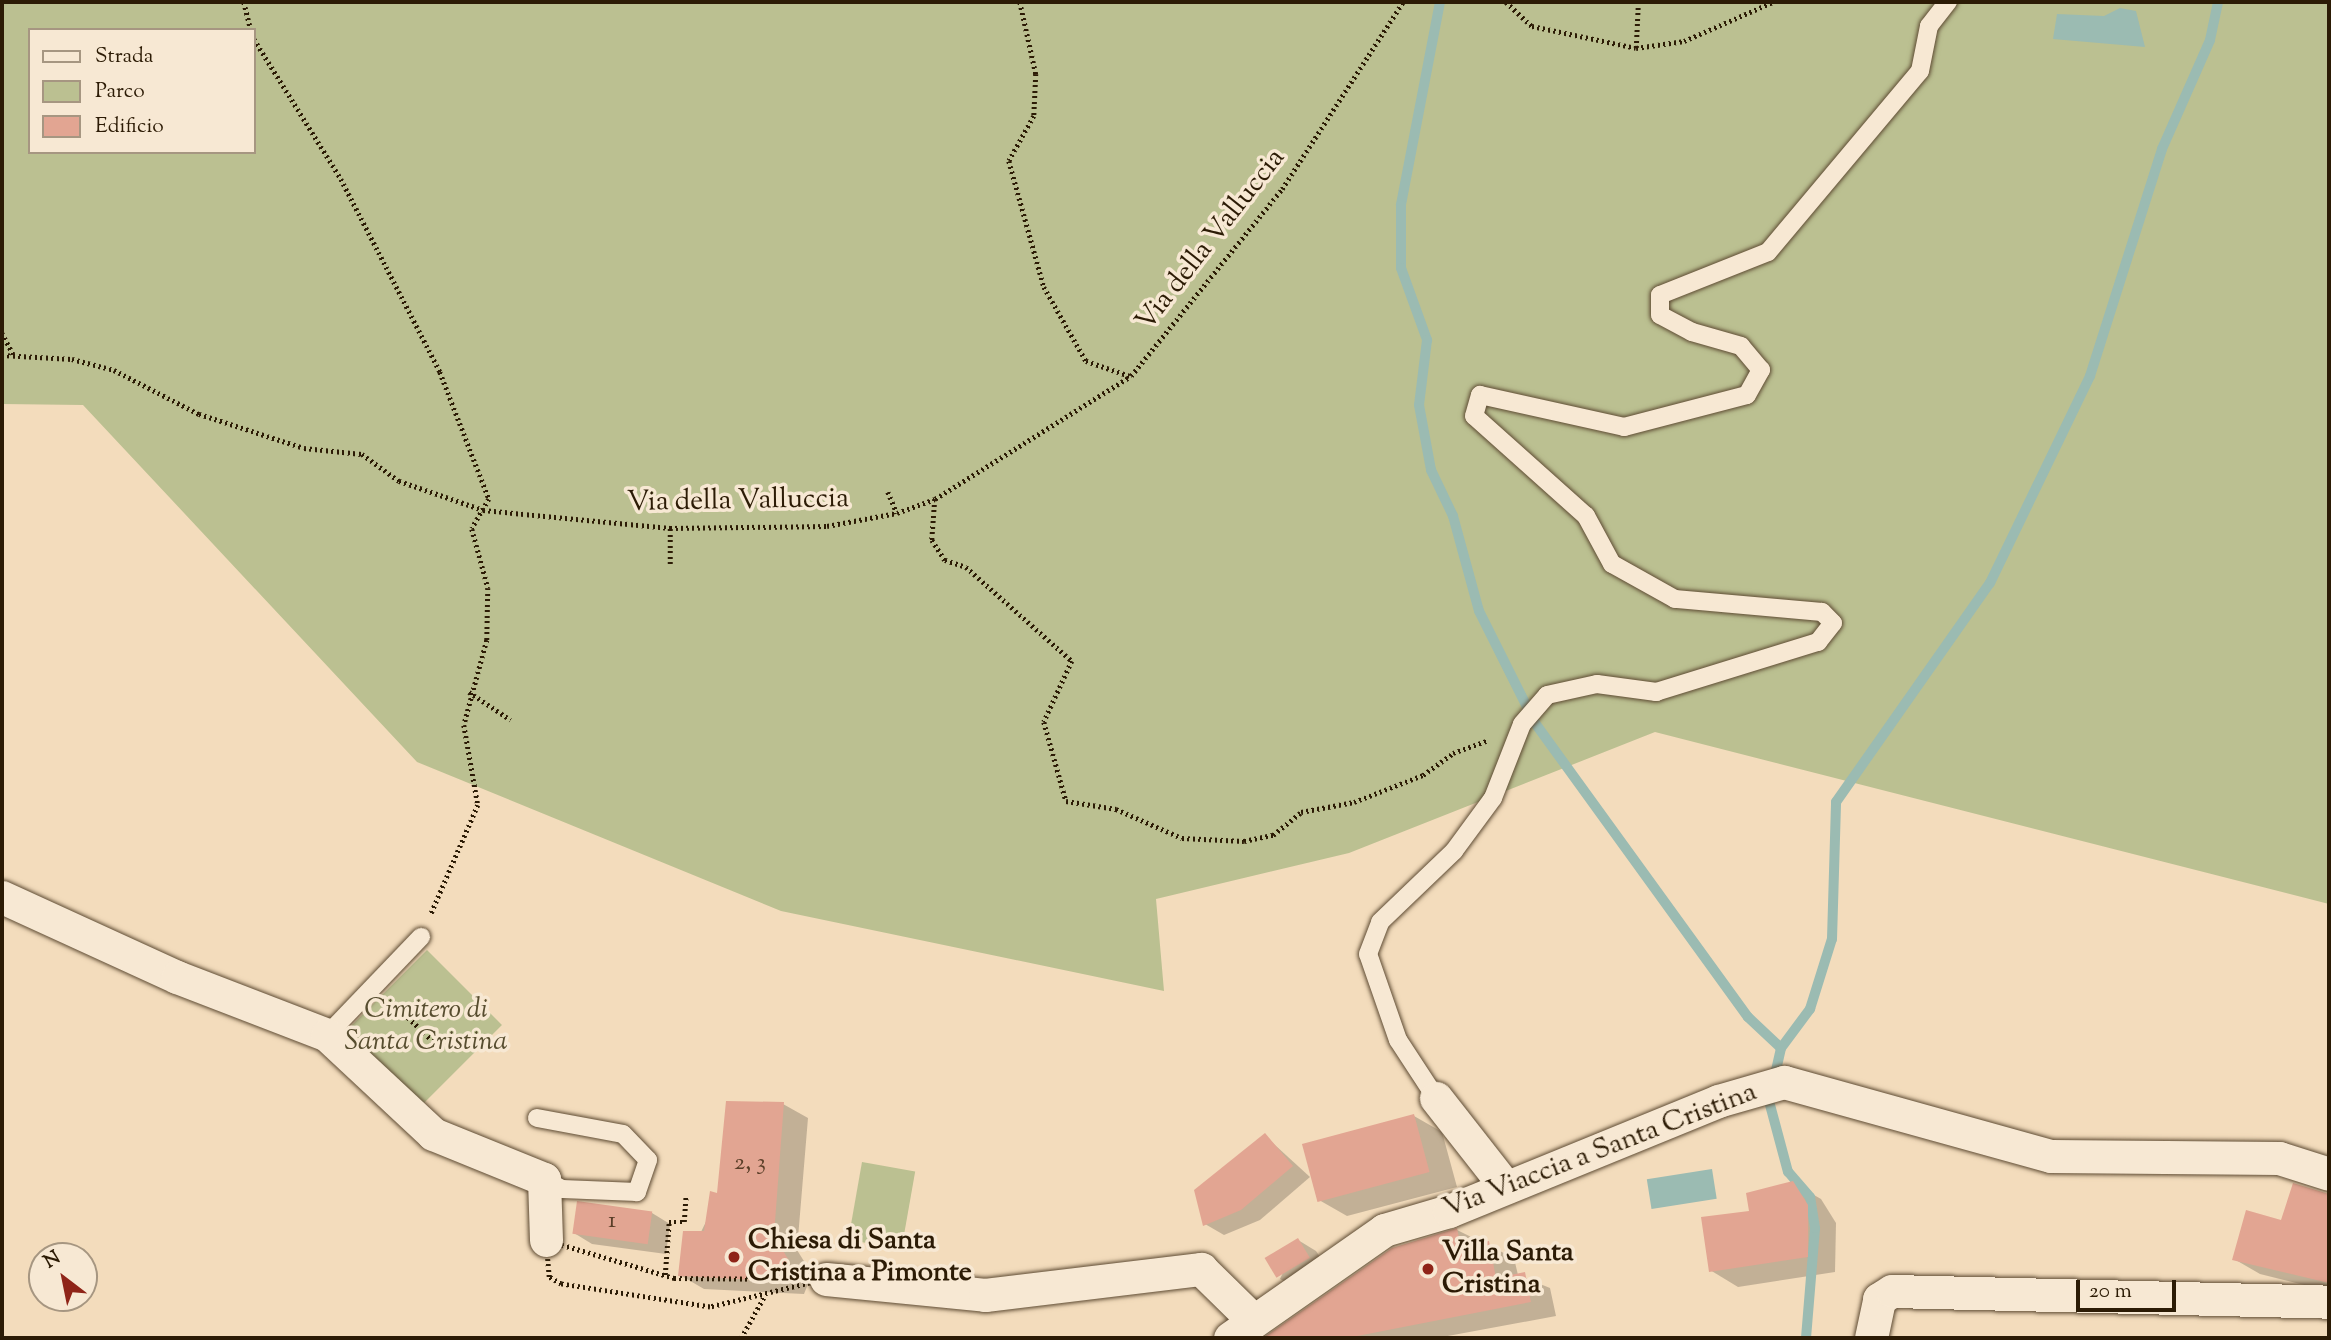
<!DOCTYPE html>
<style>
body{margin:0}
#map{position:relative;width:2331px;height:1340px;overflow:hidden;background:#f3dcbc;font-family:"Sorts Mill Goudy",serif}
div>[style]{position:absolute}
.green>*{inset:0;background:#bbc091;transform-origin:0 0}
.water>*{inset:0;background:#9bbbb2;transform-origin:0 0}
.shadow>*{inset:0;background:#0003}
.stream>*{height:10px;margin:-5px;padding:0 5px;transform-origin:5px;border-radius:5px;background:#9bbbb2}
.building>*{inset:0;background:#e2a592;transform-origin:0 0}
.path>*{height:4.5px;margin-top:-2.25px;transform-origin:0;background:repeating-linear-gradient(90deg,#2c1b05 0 2px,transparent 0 5.5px)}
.roads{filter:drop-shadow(0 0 2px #5e4b33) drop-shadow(0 0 2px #5e4b33)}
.service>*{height:18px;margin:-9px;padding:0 9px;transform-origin:9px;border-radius:9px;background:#f7e8d3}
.minor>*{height:33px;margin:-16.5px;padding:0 16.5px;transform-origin:16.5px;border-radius:16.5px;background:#f7e8d3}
.dots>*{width:19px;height:19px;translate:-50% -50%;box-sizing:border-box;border:4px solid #f7e8d3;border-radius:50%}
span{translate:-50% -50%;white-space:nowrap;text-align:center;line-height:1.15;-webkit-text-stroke:7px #f7e8d3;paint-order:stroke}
.number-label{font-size:24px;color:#5a3e28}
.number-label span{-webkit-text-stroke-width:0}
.street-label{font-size:28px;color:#2c1b05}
.park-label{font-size:28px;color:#574d2f;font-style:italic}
.poi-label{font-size:28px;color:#2c1b05;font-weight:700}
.left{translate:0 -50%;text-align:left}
.frame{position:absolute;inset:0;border:4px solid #2c1b05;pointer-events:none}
.legend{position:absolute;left:28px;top:28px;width:228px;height:126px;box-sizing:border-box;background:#f7e8d3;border:2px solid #a69681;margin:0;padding:9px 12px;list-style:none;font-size:21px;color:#2c1b05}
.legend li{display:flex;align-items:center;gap:14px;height:35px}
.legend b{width:35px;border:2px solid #a69681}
.north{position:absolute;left:28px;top:1242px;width:70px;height:70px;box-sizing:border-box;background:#f7e8d3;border:2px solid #a69681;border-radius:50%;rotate:328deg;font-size:19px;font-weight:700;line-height:28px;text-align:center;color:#2c1b05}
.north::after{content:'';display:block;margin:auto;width:24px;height:32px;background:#8f2418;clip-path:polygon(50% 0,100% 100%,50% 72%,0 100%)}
.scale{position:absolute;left:2076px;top:1280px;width:100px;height:32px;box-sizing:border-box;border:4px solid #2c1b05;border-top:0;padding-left:9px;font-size:21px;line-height:24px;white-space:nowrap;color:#2c1b05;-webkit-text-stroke:5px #f7e8d3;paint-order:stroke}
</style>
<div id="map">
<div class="green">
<div style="clip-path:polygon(evenodd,2px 2px,2329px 2px,2329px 904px,1655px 732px,1349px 853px,1156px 899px,1164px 991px,781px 911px,417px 762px,83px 405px,2px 404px,2px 2px,30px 30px,254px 30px,254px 152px,30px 152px,30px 30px)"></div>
<div style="left:427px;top:950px;width:106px;height:123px;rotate:45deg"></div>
<div style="left:862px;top:1162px;width:54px;height:79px;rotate:10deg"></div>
</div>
<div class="water">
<div style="clip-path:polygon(2120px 8px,2136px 11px,2145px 47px,2053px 39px,2057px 14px,2104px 16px)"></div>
<div style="left:1712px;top:1169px;width:30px;height:66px;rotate:81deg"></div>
</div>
<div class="shadow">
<div style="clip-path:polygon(783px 1104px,808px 1118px,797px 1250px,812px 1274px,804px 1294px,704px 1289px,680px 1275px,719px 1195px)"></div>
<div style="clip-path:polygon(1414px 1116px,1442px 1132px,1457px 1187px,1347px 1216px,1319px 1200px)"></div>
<div style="clip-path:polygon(1265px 1136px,1310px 1177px,1260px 1220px,1224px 1235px,1205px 1224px)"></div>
<div style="clip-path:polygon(1793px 1183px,1821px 1199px,1836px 1223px,1835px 1272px,1738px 1287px,1710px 1270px,1751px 1212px)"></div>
<div style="clip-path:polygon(2294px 1185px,2329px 1196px,2329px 1291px,2260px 1274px,2234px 1259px,2282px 1222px)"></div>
<div style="clip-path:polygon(652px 1213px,670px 1224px,666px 1254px,592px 1244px,574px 1233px)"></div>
<div style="clip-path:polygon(1457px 1230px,1514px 1258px,1518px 1275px,1550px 1288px,1556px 1316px,1437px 1338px,1263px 1338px,1393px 1249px)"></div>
<div style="clip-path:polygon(1298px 1240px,1316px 1251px,1328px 1269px,1299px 1289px,1280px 1279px)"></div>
</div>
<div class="stream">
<div style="left:1440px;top:2px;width:207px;rotate:100.9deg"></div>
<div style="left:1401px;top:205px;width:63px;rotate:90deg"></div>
<div style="left:1401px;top:268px;width:77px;rotate:70.1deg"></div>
<div style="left:1427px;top:340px;width:65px;rotate:97deg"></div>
<div style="left:1419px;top:405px;width:66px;rotate:79.5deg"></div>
<div style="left:1431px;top:470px;width:51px;rotate:64.4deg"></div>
<div style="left:1453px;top:516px;width:98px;rotate:74.7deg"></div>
<div style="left:1479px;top:611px;width:125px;rotate:63.4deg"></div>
<div style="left:1535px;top:723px;width:363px;rotate:54.1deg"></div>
<div style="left:1748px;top:1017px;width:45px;rotate:43.2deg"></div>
<div style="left:1806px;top:1338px;width:110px;rotate:-85.3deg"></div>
<div style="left:1815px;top:1228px;width:31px;rotate:-99deg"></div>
<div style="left:1810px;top:1197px;width:33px;rotate:-131deg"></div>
<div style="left:1788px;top:1172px;width:73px;rotate:-105deg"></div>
<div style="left:1769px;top:1101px;width:54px;rotate:-77.2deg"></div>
<div style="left:1781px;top:1048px;width:49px;rotate:-53.4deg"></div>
<div style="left:1810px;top:1009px;width:73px;rotate:-72.6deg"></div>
<div style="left:1832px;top:939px;width:137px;rotate:-88.3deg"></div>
<div style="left:1836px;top:802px;width:268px;rotate:-54.9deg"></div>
<div style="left:1990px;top:583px;width:230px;rotate:-64.2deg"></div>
<div style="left:2090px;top:376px;width:238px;rotate:-72.4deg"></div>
<div style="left:2162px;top:149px;width:119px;rotate:-66.2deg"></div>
<div style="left:2210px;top:40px;width:39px;rotate:-78deg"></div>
</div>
<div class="building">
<div style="clip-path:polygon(726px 1101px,784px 1102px,774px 1235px,788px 1259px,779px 1281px,678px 1276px,683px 1231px,704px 1231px,710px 1191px,717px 1193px)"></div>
<div style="left:1414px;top:1114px;width:60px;height:116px;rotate:75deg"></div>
<div style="clip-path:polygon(1265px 1133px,1293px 1166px,1241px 1210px,1203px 1226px,1194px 1190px)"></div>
<div style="clip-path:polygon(1793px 1181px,1808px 1205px,1808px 1257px,1709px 1272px,1701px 1217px,1749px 1211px,1746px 1193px)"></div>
<div style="clip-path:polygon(2293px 1183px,2329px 1194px,2329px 1283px,2232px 1260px,2246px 1210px,2281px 1220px)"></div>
<div style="left:577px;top:1201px;width:76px;height:33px;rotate:8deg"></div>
<div style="clip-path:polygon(1457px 1228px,1461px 1247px,1489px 1241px,1496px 1278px,1525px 1272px,1531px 1302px,1347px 1338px,1263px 1338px,1392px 1248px)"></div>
<div style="left:1298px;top:1238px;width:23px;height:39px;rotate:59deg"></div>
</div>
<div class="path">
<div style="left:244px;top:2px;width:29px;rotate:76deg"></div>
<div style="left:1020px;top:2px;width:74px;rotate:77.5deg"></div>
<div style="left:1036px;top:74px;width:42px;rotate:92.7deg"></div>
<div style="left:1034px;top:116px;width:51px;rotate:119.1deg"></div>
<div style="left:1009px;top:161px;width:131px;rotate:74.5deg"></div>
<div style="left:1044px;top:287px;width:85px;rotate:60.4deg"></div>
<div style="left:1086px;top:361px;width:46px;rotate:18.8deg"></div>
<div style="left:1506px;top:2px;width:35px;rotate:43deg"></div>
<div style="left:1532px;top:26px;width:106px;rotate:11.9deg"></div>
<div style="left:1636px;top:48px;width:49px;rotate:-8.3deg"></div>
<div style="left:1684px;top:41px;width:97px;rotate:-23.7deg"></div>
<div style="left:254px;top:39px;width:165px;rotate:58.1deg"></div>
<div style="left:341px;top:179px;width:217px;rotate:62.8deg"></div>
<div style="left:440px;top:372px;width:136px;rotate:68.9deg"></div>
<div style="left:489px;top:499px;width:34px;rotate:120deg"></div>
<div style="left:472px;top:529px;width:61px;rotate:74.8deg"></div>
<div style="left:488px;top:588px;width:52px;rotate:91.1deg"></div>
<div style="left:487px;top:640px;width:88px;rotate:105.1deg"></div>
<div style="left:464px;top:725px;width:81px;rotate:80.1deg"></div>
<div style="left:478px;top:805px;width:119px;rotate:113.3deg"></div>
<div style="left:1636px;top:48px;width:43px;rotate:-87.3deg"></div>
<div style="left:2px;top:333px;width:24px;rotate:62deg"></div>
<div style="left:2px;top:355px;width:70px;rotate:3.3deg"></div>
<div style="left:72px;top:359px;width:43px;rotate:14.7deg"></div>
<div style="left:114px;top:370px;width:96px;rotate:27.4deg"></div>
<div style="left:199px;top:414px;width:110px;rotate:17.9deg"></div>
<div style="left:304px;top:448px;width:58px;rotate:5.9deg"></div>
<div style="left:362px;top:454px;width:46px;rotate:36.1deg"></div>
<div style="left:399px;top:481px;width:89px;rotate:19deg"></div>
<div style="left:483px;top:510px;width:188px;rotate:5.5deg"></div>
<div style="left:670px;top:528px;width:157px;rotate:-0.7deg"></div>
<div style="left:827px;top:526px;width:71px;rotate:-10.5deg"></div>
<div style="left:897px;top:513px;width:40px;rotate:-20.2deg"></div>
<div style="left:935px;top:499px;width:231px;rotate:-32.1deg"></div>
<div style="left:1131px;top:376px;width:240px;rotate:-51.1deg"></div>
<div style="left:1282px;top:189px;width:223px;rotate:-57.1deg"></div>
<div style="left:888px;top:492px;width:23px;rotate:67deg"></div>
<div style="left:935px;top:499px;width:41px;rotate:94.2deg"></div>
<div style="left:932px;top:540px;width:24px;rotate:57deg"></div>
<div style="left:945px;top:560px;width:22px;rotate:18deg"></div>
<div style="left:966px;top:567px;width:142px;rotate:41.6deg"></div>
<div style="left:1072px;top:661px;width:67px;rotate:114.7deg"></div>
<div style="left:1044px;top:722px;width:82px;rotate:74.4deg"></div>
<div style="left:1066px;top:801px;width:51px;rotate:9.1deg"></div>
<div style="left:1116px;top:809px;width:72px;rotate:23.7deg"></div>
<div style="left:1182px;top:838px;width:62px;rotate:2.8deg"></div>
<div style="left:1244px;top:841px;width:30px;rotate:-12deg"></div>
<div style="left:1273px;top:835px;width:36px;rotate:-39deg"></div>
<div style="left:1301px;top:812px;width:54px;rotate:-10.7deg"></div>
<div style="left:1354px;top:802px;width:74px;rotate:-21.4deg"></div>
<div style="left:1423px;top:775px;width:37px;rotate:-36deg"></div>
<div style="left:1453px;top:753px;width:38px;rotate:-20deg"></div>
<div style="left:670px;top:564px;width:36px;rotate:-90deg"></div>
<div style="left:469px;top:692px;width:50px;rotate:33.7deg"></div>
<div style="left:392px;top:1002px;width:58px;rotate:43.6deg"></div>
<div style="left:546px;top:1240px;width:134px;rotate:16.5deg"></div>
<div style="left:674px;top:1278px;width:152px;rotate:0.4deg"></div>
<div style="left:826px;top:1279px;width:119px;rotate:166.4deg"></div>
<div style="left:710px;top:1307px;width:151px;rotate:-171.2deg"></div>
<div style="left:561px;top:1284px;width:14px;rotate:-150deg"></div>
<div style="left:549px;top:1277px;width:37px;rotate:-95deg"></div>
<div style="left:665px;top:1275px;width:53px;rotate:-85.7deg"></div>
<div style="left:669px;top:1222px;width:15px"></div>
<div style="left:684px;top:1222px;width:26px;rotate:-86deg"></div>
<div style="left:741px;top:1338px;width:49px;rotate:-60.8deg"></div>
</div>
<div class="roads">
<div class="service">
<div style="left:327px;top:1035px;width:136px;rotate:-46.2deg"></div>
<div style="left:1436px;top:1098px;width:69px;rotate:-123.2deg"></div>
<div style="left:1398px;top:1040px;width:91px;rotate:-109.2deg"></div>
<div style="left:1368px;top:954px;width:34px;rotate:-69deg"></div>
<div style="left:1380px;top:922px;width:103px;rotate:-43.8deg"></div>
<div style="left:1454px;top:851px;width:66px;rotate:-53.7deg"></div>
<div style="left:1493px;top:798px;width:79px;rotate:-68.6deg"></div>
<div style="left:1522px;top:724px;width:38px;rotate:-49deg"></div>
<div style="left:1547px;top:695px;width:51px;rotate:-12.4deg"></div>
<div style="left:1597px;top:684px;width:60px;rotate:7.7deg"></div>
<div style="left:1656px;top:692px;width:170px;rotate:-17.2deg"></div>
<div style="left:1818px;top:642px;width:24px;rotate:-52deg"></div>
<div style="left:1833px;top:623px;width:16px;rotate:-135deg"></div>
<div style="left:1822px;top:612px;width:148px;rotate:-174.9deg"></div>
<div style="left:1675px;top:599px;width:72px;rotate:-150.9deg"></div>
<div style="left:1612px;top:564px;width:55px;rotate:-118.4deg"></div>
<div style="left:1586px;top:516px;width:150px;rotate:-138.2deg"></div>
<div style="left:1474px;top:416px;width:22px;rotate:-74deg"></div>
<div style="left:1480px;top:395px;width:148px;rotate:12.5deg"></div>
<div style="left:1624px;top:427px;width:127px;rotate:-14.6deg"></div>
<div style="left:1747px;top:395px;width:29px;rotate:-61deg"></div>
<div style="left:1761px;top:370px;width:31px;rotate:-130deg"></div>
<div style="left:1741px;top:346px;width:51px;rotate:-164.1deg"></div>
<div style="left:1692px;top:332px;width:36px;rotate:-152deg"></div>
<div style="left:1660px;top:315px;width:20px;rotate:-90deg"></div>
<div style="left:1660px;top:295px;width:116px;rotate:-21.7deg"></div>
<div style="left:1768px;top:252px;width:236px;rotate:-50deg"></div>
<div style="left:1920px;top:71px;width:46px;rotate:-78.7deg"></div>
<div style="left:1929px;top:26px;width:31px;rotate:-52deg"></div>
<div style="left:537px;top:1118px;width:87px;rotate:10.5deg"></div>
<div style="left:623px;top:1134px;width:36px;rotate:46deg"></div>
<div style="left:648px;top:1160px;width:34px;rotate:109deg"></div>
<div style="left:637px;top:1192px;width:75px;rotate:-177.7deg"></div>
<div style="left:562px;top:1189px;width:21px;rotate:-151deg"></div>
</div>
<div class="minor">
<div style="left:2px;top:897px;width:192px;rotate:24.6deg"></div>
<div style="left:177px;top:977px;width:161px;rotate:21.1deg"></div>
<div style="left:327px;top:1035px;width:145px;rotate:43deg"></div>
<div style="left:433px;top:1134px;width:120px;rotate:22.1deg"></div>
<div style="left:544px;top:1179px;width:61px;rotate:88.1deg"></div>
<div style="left:1436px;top:1098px;width:112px;rotate:51.9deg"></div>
<div style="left:826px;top:1279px;width:160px;rotate:5.7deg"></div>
<div style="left:985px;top:1295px;width:218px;rotate:-6.9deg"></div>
<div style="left:1201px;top:1269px;width:71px;rotate:44.4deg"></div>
<div style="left:1230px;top:1338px;width:188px;rotate:-35deg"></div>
<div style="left:1384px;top:1230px;width:68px;rotate:-16.3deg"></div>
<div style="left:1449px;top:1211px;width:291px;rotate:-22.2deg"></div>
<div style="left:1718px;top:1101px;width:69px;rotate:-16.1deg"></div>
<div style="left:1784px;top:1082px;width:277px;rotate:15.5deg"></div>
<div style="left:2051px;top:1156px;width:228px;rotate:0.5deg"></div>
<div style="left:2279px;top:1158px;width:52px;rotate:17.7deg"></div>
<div style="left:1871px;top:1338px;width:40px;rotate:-78deg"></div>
<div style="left:1879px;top:1299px;width:15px;rotate:-32deg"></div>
<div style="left:1892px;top:1291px;width:437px;rotate:1.4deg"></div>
</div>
</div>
<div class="dots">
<div style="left:734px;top:1257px;background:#8f2418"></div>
<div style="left:1428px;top:1269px;background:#8f2418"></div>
</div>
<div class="number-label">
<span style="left:750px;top:1164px">2, 3</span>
<span style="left:612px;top:1222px">1</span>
</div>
<div class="street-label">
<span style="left:1211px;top:240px;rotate:-52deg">Via della Valluccia</span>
<span style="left:738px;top:501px;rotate:-1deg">Via della Valluccia</span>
<span style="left:1600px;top:1151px;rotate:-21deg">Via Viaccia a Santa Cristina</span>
</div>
<div class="park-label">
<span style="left:426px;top:1026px">Cimitero di<br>Santa Cristina</span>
</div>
<div class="poi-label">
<span class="left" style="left:748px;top:1257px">Chiesa di Santa<br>Cristina a Pimonte</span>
<span class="left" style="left:1442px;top:1269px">Villa Santa<br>Cristina</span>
</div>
<div class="frame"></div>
<ul class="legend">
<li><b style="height:9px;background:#f7e8d3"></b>Strada</li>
<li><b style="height:19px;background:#bbc091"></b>Parco</li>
<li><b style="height:19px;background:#e2a592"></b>Edificio</li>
</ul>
<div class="north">N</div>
<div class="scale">20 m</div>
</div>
